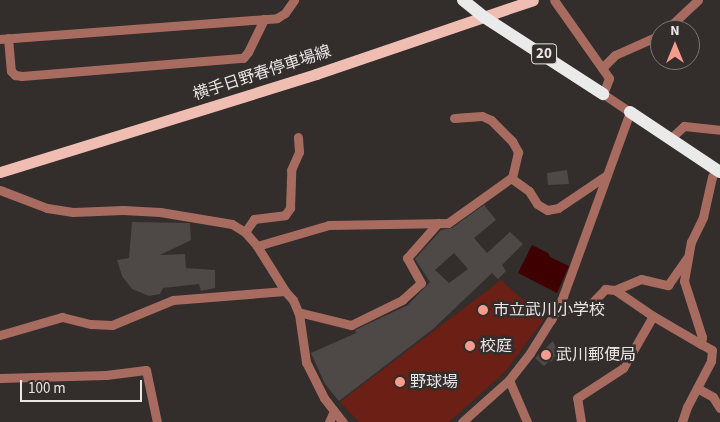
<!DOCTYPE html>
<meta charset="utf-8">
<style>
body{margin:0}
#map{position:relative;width:720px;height:422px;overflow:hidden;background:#332d2c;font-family:"Source Sans 3","Noto Sans JP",sans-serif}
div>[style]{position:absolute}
.green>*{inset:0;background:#6c1f14}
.water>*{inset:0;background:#3e0000}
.building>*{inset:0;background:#4e4847}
.minor>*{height:9px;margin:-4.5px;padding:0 4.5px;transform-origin:4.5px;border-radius:4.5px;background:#a76b5f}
.major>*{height:11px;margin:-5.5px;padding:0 5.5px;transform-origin:5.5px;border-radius:5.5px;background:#f0bdb3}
.highway>*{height:12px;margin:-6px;padding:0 6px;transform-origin:6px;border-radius:6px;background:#eaeaea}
.dots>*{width:14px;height:14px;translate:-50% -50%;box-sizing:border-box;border:2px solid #332d2c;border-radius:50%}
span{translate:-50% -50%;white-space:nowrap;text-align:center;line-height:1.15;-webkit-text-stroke:5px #332d2c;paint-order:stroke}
.shield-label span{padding:1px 4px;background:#332d2c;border:1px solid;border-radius:4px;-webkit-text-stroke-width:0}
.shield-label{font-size:15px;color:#e9e6e5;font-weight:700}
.street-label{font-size:16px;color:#e9e6e5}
.poi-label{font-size:16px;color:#e9e6e5}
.left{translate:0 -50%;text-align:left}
.north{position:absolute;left:650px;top:20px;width:50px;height:50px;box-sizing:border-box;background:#332d2c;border:1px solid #7c7776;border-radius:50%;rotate:0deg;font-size:14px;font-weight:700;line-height:20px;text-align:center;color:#e9e6e5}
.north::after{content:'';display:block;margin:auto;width:18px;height:22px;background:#f49d8d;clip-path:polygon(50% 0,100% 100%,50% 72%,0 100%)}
.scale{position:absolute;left:20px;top:380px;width:122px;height:22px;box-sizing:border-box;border:2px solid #e9e6e5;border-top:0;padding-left:6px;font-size:15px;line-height:18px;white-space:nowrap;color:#e9e6e5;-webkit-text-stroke:4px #332d2c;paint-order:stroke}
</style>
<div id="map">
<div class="green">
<div style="clip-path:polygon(501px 280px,544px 319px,505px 372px,449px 422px,359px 422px,340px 402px)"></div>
</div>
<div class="water">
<div style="clip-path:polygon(532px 245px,548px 253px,550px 257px,569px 266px,557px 293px,518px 273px)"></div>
</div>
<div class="building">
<div style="clip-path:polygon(567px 170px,569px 184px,548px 185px,547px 173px)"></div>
<div style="clip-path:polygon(evenodd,484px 205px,496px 220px,474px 238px,487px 253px,510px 232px,523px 244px,502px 265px,506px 271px,498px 279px,492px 273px,433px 329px,339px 401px,325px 384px,311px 353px,356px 333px,355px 330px,408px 305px,430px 282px,415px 259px,441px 230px,452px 228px,484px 205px,454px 253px,468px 269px,449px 283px,435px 270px,454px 253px)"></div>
<div style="clip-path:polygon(132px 222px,190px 223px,191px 240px,160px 255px,185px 254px,186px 268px,215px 270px,215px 288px,201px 291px,199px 284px,163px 288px,160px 294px,149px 296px,132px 289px,122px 276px,117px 260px,129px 258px)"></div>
<div style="clip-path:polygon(553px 341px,558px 353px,551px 362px,549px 361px,544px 366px,535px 358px)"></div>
</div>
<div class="minor">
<div style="left:666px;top:30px;width:44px;rotate:-43.2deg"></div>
<div style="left:8px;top:38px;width:33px;rotate:85deg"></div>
<div style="left:11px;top:71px;width:6px;rotate:45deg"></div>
<div style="left:15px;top:75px;width:7px;rotate:8deg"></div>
<div style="left:22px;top:76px;width:222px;rotate:-4.7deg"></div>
<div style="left:243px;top:58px;width:8px;rotate:-50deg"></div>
<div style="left:248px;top:52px;width:37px;rotate:-64deg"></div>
<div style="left:0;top:39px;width:278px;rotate:-4.3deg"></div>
<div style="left:277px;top:18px;width:9px;rotate:-32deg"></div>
<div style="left:285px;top:13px;width:16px;rotate:-55deg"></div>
<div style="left:602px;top:68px;width:18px;rotate:-45deg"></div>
<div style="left:615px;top:55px;width:49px;rotate:-24deg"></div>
<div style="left:454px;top:118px;width:28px;rotate:-4deg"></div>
<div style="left:482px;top:116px;width:10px;rotate:24deg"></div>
<div style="left:491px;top:120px;width:30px;rotate:45deg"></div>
<div style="left:512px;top:141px;width:13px;rotate:61deg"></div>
<div style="left:518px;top:152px;width:26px;rotate:103deg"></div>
<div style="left:671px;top:138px;width:18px;rotate:-43deg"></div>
<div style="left:684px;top:126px;width:36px;rotate:6deg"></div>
<div style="left:0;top:190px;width:50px;rotate:21deg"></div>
<div style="left:47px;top:208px;width:26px;rotate:9deg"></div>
<div style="left:73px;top:212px;width:50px;rotate:-2.3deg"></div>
<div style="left:123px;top:210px;width:37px;rotate:3deg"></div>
<div style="left:160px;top:212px;width:73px;rotate:9.5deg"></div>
<div style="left:232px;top:224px;width:15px;rotate:32deg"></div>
<div style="left:245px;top:232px;width:18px;rotate:49deg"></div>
<div style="left:257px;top:246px;width:53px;rotate:58.1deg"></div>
<div style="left:285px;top:291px;width:12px;rotate:48deg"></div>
<div style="left:293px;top:300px;width:15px;rotate:67deg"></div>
<div style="left:299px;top:314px;width:49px;rotate:81.7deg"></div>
<div style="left:306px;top:362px;width:40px;rotate:63.4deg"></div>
<div style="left:324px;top:398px;width:31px;rotate:52deg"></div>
<div style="left:245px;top:232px;width:16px;rotate:-55deg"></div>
<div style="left:254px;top:219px;width:31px;rotate:-7deg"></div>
<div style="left:285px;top:215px;width:9px;rotate:-54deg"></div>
<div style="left:290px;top:208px;width:38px;rotate:-88deg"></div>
<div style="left:291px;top:170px;width:20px;rotate:-66deg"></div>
<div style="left:299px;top:152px;width:15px;rotate:-94deg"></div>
<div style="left:257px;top:246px;width:75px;rotate:-16.3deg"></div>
<div style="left:329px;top:225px;width:119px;rotate:-1deg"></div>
<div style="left:448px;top:223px;width:77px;rotate:-35.5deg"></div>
<div style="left:511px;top:178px;width:22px;rotate:36deg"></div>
<div style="left:529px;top:191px;width:15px;rotate:58deg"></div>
<div style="left:537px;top:204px;width:12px;rotate:31deg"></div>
<div style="left:547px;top:210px;width:11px;rotate:-10deg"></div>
<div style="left:558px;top:208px;width:59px;rotate:-34deg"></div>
<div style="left:615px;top:290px;width:46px;rotate:34.4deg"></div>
<div style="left:653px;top:316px;width:56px;rotate:30.3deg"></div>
<div style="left:557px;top:308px;width:29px;rotate:2deg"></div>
<div style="left:586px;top:309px;width:28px;rotate:-46deg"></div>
<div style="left:605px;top:289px;width:10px;rotate:6deg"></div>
<div style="left:615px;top:290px;width:28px;rotate:-23deg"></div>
<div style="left:641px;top:279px;width:28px;rotate:13deg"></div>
<div style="left:668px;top:285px;width:33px;rotate:-55deg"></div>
<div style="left:298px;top:312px;width:55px;rotate:13.8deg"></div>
<div style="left:351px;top:325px;width:57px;rotate:-26.1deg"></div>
<div style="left:402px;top:300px;width:25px;rotate:-42deg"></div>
<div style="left:421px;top:283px;width:29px;rotate:-119deg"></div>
<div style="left:407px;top:258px;width:47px;rotate:-48.5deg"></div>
<div style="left:0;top:335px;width:65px;rotate:-16.2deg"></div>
<div style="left:62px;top:317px;width:30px;rotate:14deg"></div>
<div style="left:91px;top:324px;width:21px;rotate:3deg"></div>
<div style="left:112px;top:325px;width:66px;rotate:-22.3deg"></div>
<div style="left:173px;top:300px;width:112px;rotate:-4.6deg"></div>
<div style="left:0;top:378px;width:106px;rotate:-1.6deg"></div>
<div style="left:106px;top:375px;width:40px;rotate:-7.1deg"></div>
<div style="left:146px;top:370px;width:53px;rotate:78.1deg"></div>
<div style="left:509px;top:380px;width:46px;rotate:66.8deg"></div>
<div style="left:697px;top:388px;width:18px;rotate:29deg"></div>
<div style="left:713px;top:397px;width:13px;rotate:58deg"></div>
<div style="left:329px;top:422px;width:12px;rotate:-66deg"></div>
<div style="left:462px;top:422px;width:63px;rotate:-41.8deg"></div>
<div style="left:509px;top:380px;width:34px;rotate:-52deg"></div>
<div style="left:530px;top:353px;width:39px;rotate:-58deg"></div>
<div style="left:551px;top:320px;width:27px;rotate:-63deg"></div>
<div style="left:563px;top:296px;width:196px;rotate:-70deg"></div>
<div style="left:630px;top:112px;width:32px;rotate:-146deg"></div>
<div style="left:603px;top:94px;width:17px;rotate:-69deg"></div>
<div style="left:609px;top:78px;width:95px;rotate:-125.2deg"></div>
<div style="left:581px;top:422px;width:24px;rotate:-99deg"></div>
<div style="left:577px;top:398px;width:55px;rotate:-33.1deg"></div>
<div style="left:623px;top:368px;width:60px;rotate:-60deg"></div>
<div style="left:682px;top:422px;width:16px;rotate:-72deg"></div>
<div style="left:687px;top:407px;width:52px;rotate:-62.4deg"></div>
<div style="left:711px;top:361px;width:11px;rotate:-85deg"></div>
<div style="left:712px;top:350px;width:13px;rotate:-151deg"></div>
<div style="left:701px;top:344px;width:7px;rotate:-82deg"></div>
<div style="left:702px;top:337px;width:59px;rotate:-107.8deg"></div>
<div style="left:684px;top:281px;width:40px;rotate:-80deg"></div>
<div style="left:691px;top:242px;width:28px;rotate:-64deg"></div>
<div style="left:703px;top:217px;width:41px;rotate:-77.3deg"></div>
<div style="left:712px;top:177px;width:9px;rotate:-63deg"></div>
</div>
<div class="major">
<div style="left:0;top:172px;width:331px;rotate:-17.2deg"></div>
<div style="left:316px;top:74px;width:229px;rotate:-18.8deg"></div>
</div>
<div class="highway">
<div style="left:463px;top:0;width:27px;rotate:39deg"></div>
<div style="left:484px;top:17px;width:142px;rotate:32.9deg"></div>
<div style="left:630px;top:112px;width:108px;rotate:33.7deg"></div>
</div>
<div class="dots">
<div style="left:483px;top:310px;background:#f49d8d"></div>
<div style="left:470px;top:346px;background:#f49d8d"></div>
<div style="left:546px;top:355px;background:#f49d8d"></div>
<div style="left:400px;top:382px;background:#f49d8d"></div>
</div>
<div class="shield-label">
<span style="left:544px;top:54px">20</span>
</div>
<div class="street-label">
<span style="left:262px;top:73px;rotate:-18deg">横手日野春停車場線</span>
</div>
<div class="poi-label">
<span class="left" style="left:493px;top:310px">市立武川小学校</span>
<span class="left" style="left:480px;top:346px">校庭</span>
<span class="left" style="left:556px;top:355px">武川郵便局</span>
<span class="left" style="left:410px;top:382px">野球場</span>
</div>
<div class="north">N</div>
<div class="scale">100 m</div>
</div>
